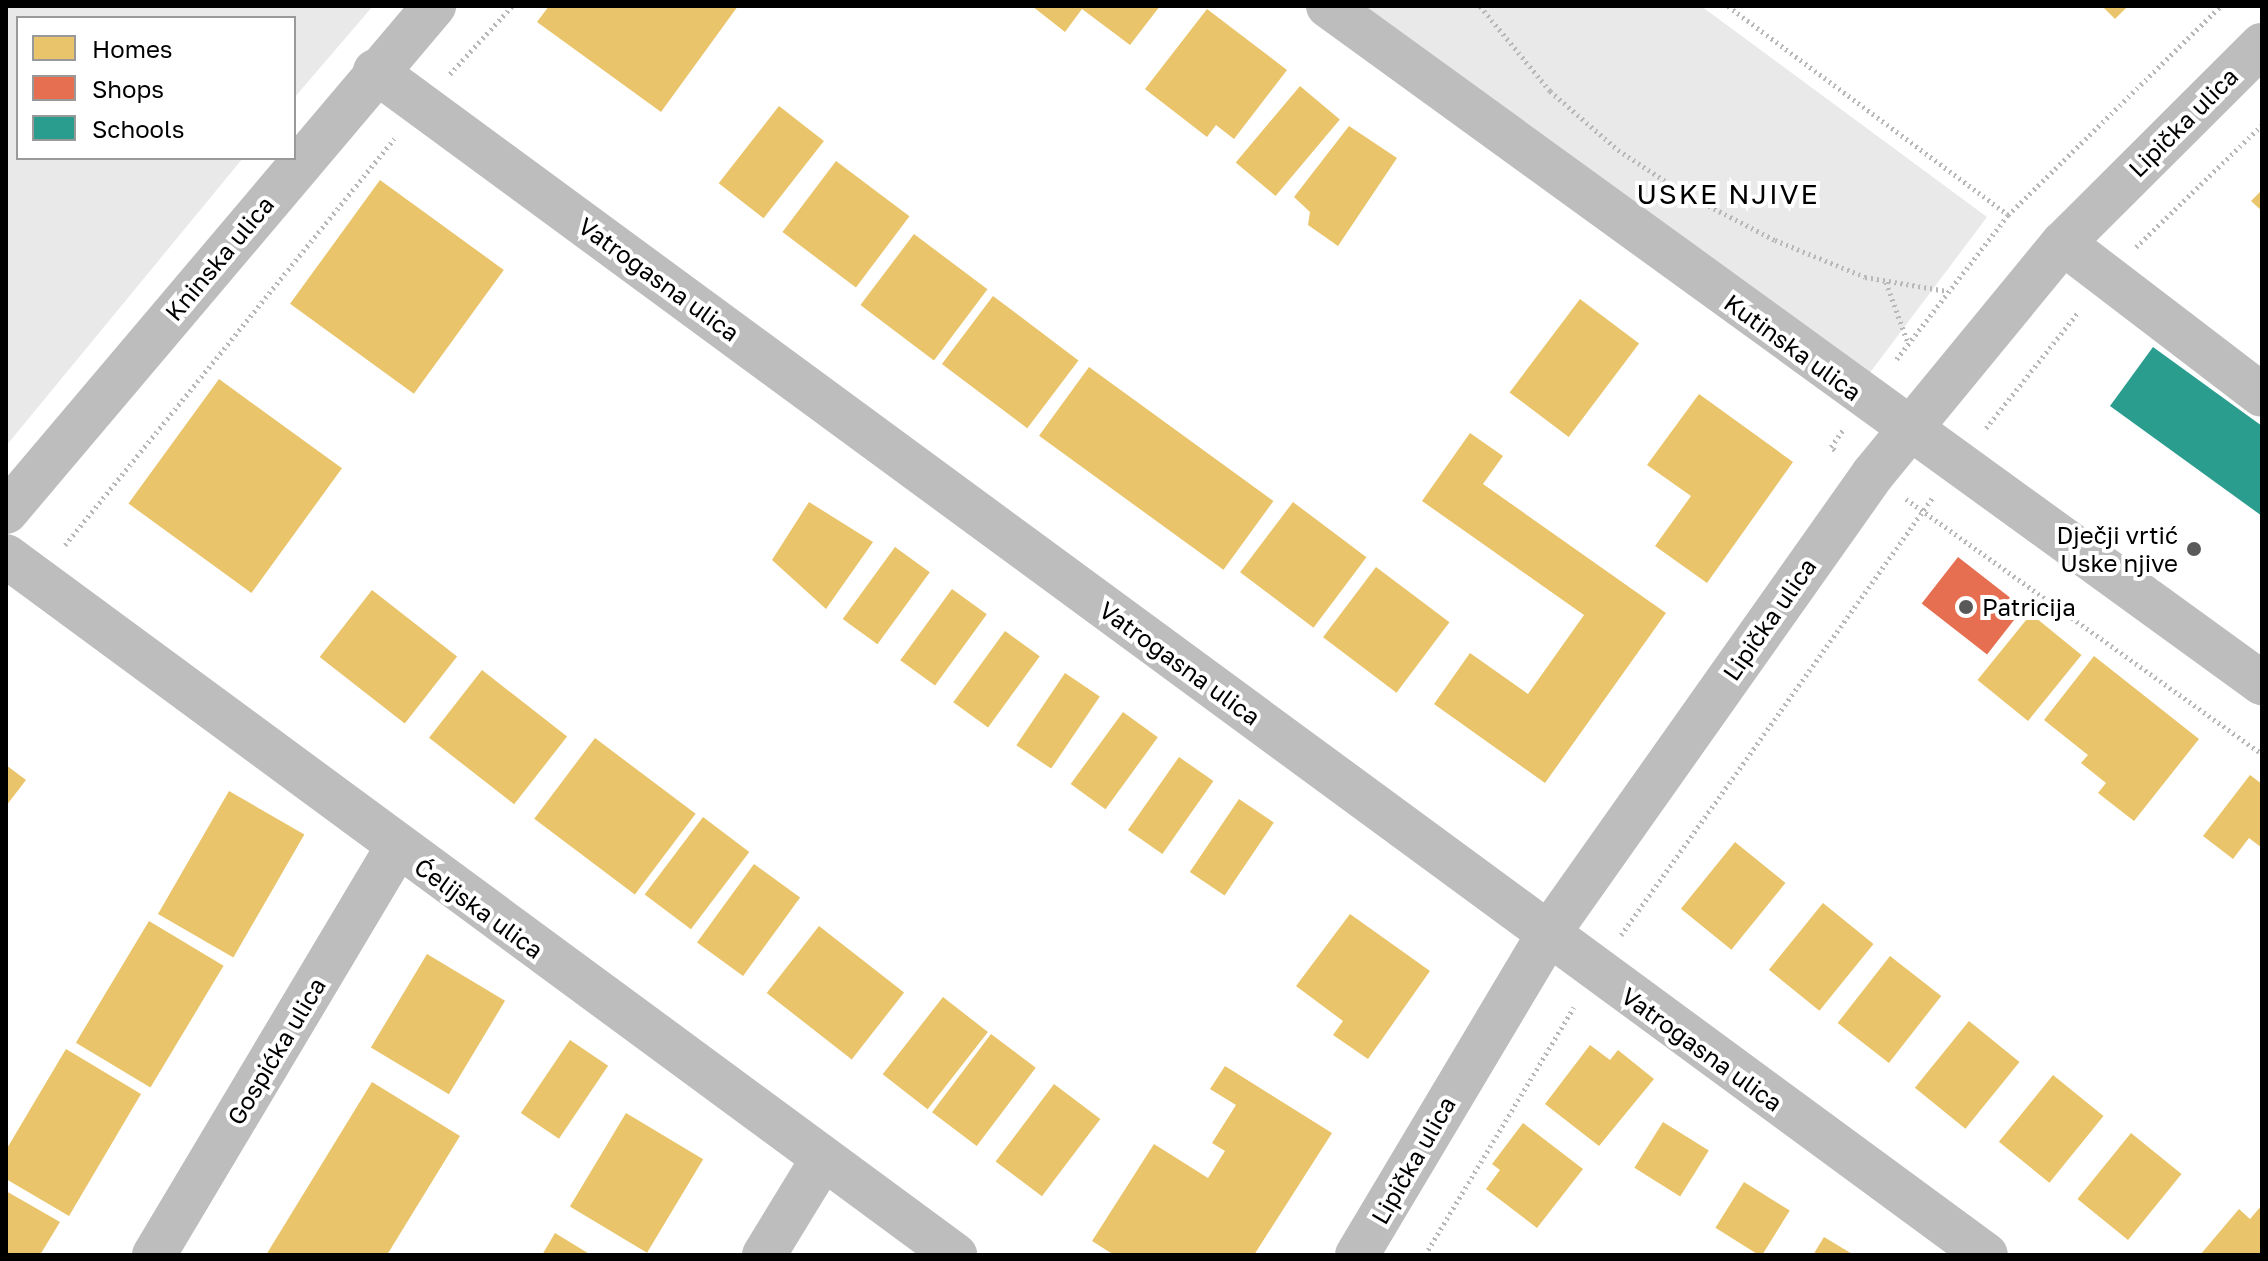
<!DOCTYPE html>
<meta charset="utf-8">
<style>
body{margin:0}
#map{position:relative;width:2268px;height:1261px;overflow:hidden;background:#fff;font-family:"Golos Text",sans-serif}
div>[style]{position:absolute}
.green>*{inset:0;background:#e9e9e9}
.homes>*{inset:0;background:#e9c46a;transform-origin:0 0}
.shops>*{inset:0;background:#e76f51;transform-origin:0 0}
.schools>*{inset:0;background:#2a9d8f}
.path>*{height:5px;margin-top:-2.5px;transform-origin:0;background:repeating-linear-gradient(90deg,#b8b8b8 0 2px,transparent 0 6px)}
.minor>*{height:44px;margin:-22px;padding:0 22px;transform-origin:22px;border-radius:22px;background:#bdbdbd}
.dots>*{width:22px;height:22px;translate:-50% -50%;box-sizing:border-box;border:4px solid #fff;border-radius:50%}
span{translate:-50% -50%;white-space:nowrap;text-align:center;line-height:1.15;-webkit-text-stroke:8px #fff;paint-order:stroke}
.street-label{font-size:24px;color:#000}
.poi-label{font-size:24px;color:#000}
.right{translate:-100% -50%;text-align:right}
.left{translate:0 -50%;text-align:left}
.quarter-label{font-size:28px;color:#000;letter-spacing:2px}
.frame{position:absolute;inset:0;border:8px solid #000;pointer-events:none}
.legend{position:absolute;left:16px;top:16px;width:280px;height:144px;box-sizing:border-box;background:#fff;border:2px solid #999;margin:0;padding:10px 14px;list-style:none;font-size:24px;color:#000}
.legend li{display:flex;align-items:center;gap:16px;height:40px}
.legend b{width:40px;border:2px solid #999}
</style>
<div id="map">
<div class="green">
<div style="clip-path:polygon(6px 6px,373px 6px,294px 98px,294px 18px,18px 18px,18px 158px,243px 158px,6px 446px)"></div>
<div style="clip-path:polygon(1365px 6px,1701px 6px,1987px 217px,1866px 378px)"></div>
</div>
<div class="homes">
<div style="clip-path:polygon(549px 6px,738px 6px,661px 112px,537px 22px)"></div>
<div style="clip-path:polygon(1032px 6px,1160px 6px,1130px 45px,1082px 9px,1065px 32px)"></div>
<div style="clip-path:polygon(2102px 6px,2128px 6px,2115px 19px)"></div>
<div style="clip-path:polygon(1207px 9px,1287px 70px,1234px 139px,1216px 125px,1207px 137px,1145px 89px)"></div>
<div style="left:1300px;top:86px;width:52px;height:100px;rotate:40deg"></div>
<div style="left:779px;top:106px;width:57px;height:98px;rotate:38deg"></div>
<div style="clip-path:polygon(1349px 126px,1397px 158px,1338px 246px,1308px 225px,1310px 212px,1294px 197px)"></div>
<div style="left:836px;top:161px;width:92px;height:89px;rotate:37deg"></div>
<div style="left:380px;top:180px;width:153px;height:153px;rotate:36deg"></div>
<div style="clip-path:polygon(2262px 190px,2262px 211px,2251px 201px)"></div>
<div style="left:914px;top:234px;width:92px;height:89px;rotate:37deg"></div>
<div style="left:993px;top:296px;width:107px;height:85px;rotate:37deg"></div>
<div style="left:1580px;top:299px;width:74px;height:117px;rotate:37deg"></div>
<div style="left:1089px;top:367px;width:228px;height:85px;rotate:36deg"></div>
<div style="left:219px;top:379px;width:152px;height:154px;rotate:36deg"></div>
<div style="clip-path:polygon(1699px 394px,1793px 462px,1707px 583px,1655px 546px,1691px 496px,1647px 465px)"></div>
<div style="clip-path:polygon(1470px 433px,1503px 456px,1483px 484px,1666px 613px,1545px 783px,1434px 704px,1470px 653px,1528px 694px,1584px 615px,1422px 501px)"></div>
<div style="clip-path:polygon(809px 502px,873px 542px,826px 609px,772px 560px)"></div>
<div style="left:1293px;top:502px;width:92px;height:88px;rotate:37deg"></div>
<div style="left:895px;top:547px;width:43px;height:89px;rotate:36deg"></div>
<div style="left:1376px;top:567px;width:92px;height:88px;rotate:37deg"></div>
<div style="left:952px;top:589px;width:43px;height:88px;rotate:36deg"></div>
<div style="left:372px;top:590px;width:108px;height:85px;rotate:38deg"></div>
<div style="left:2031px;top:614px;width:65px;height:85px;rotate:39deg"></div>
<div style="left:1005px;top:631px;width:43px;height:88px;rotate:36deg"></div>
<div style="clip-path:polygon(2094px 656px,2199px 739px,2134px 821px,2098px 793px,2106px 783px,2081px 763px,2088px 755px,2044px 720px)"></div>
<div style="left:482px;top:670px;width:108px;height:86px;rotate:38deg"></div>
<div style="left:1065px;top:673px;width:42px;height:87px;rotate:34deg"></div>
<div style="left:1123px;top:712px;width:43px;height:89px;rotate:36deg"></div>
<div style="left:595px;top:738px;width:126px;height:101px;rotate:37deg"></div>
<div style="left:1179px;top:757px;width:42px;height:89px;rotate:35deg"></div>
<div style="clip-path:polygon(6px 765px,26px 780px,6px 806px)"></div>
<div style="clip-path:polygon(2250px 775px,2262px 784px,2262px 848px,2249px 838px,2233px 859px,2203px 836px)"></div>
<div style="left:229px;top:791px;width:87px;height:142px;rotate:30deg"></div>
<div style="left:1239px;top:799px;width:42px;height:88px;rotate:34deg"></div>
<div style="left:703px;top:817px;width:58px;height:97px;rotate:37deg"></div>
<div style="left:1735px;top:842px;width:65px;height:86px;rotate:39deg"></div>
<div style="left:754px;top:864px;width:57px;height:97px;rotate:36deg"></div>
<div style="left:1823px;top:903px;width:65px;height:86px;rotate:39deg"></div>
<div style="clip-path:polygon(1350px 914px,1430px 971px,1368px 1059px,1333px 1035px,1343px 1021px,1296px 986px)"></div>
<div style="left:149px;top:921px;width:87px;height:142px;rotate:31deg"></div>
<div style="left:819px;top:926px;width:108px;height:85px;rotate:38deg"></div>
<div style="left:427px;top:954px;width:91px;height:109px;rotate:31deg"></div>
<div style="left:1890px;top:956px;width:65px;height:85px;rotate:38deg"></div>
<div style="left:943px;top:997px;width:57px;height:98px;rotate:38deg"></div>
<div style="left:1969px;top:1021px;width:65px;height:86px;rotate:39deg"></div>
<div style="left:991px;top:1034px;width:56px;height:98px;rotate:37deg"></div>
<div style="left:570px;top:1040px;width:46px;height:88px;rotate:34deg"></div>
<div style="clip-path:polygon(1590px 1045px,1610px 1060px,1618px 1050px,1654px 1079px,1599px 1146px,1545px 1104px)"></div>
<div style="clip-path:polygon(66px 1049px,141px 1094px,69px 1216px,6px 1179px,6px 1150px)"></div>
<div style="clip-path:polygon(1225px 1066px,1332px 1133px,1254px 1255px,1114px 1255px,1092px 1241px,1154px 1144px,1208px 1178px,1225px 1151px,1212px 1143px,1236px 1105px,1210px 1089px)"></div>
<div style="left:2053px;top:1075px;width:65px;height:86px;rotate:39deg"></div>
<div style="clip-path:polygon(372px 1082px,460px 1136px,387px 1255px,266px 1255px)"></div>
<div style="left:1054px;top:1084px;width:58px;height:97px;rotate:37deg"></div>
<div style="left:626px;top:1113px;width:90px;height:109px;rotate:31deg"></div>
<div style="left:1663px;top:1122px;width:54px;height:54px;rotate:32deg"></div>
<div style="clip-path:polygon(1523px 1123px,1583px 1169px,1537px 1228px,1486px 1189px,1500px 1170px,1492px 1164px)"></div>
<div style="left:2131px;top:1133px;width:65px;height:85px;rotate:39deg"></div>
<div style="left:1744px;top:1182px;width:54px;height:54px;rotate:32deg"></div>
<div style="clip-path:polygon(6px 1191px,60px 1222px,40px 1255px,6px 1255px)"></div>
<div style="clip-path:polygon(2262px 1205px,2262px 1255px,2200px 1255px,2239px 1209px,2250px 1219px)"></div>
<div style="clip-path:polygon(555px 1233px,591px 1255px,542px 1255px)"></div>
<div style="clip-path:polygon(1824px 1237px,1854px 1255px,1813px 1255px)"></div>
</div>
<div class="shops">
<div style="left:1958px;top:557px;width:83px;height:59px;rotate:38deg"></div>
</div>
<div class="schools">
<div style="clip-path:polygon(2153px 347px,2262px 426px,2262px 516px,2110px 406px)"></div>
</div>
<div class="path">
<div style="left:1480px;top:6px;width:110px;rotate:50.5deg"></div>
<div style="left:1550px;top:91px;width:90px;rotate:40.9deg"></div>
<div style="left:1618px;top:150px;width:77px;rotate:33.3deg"></div>
<div style="left:1682px;top:192px;width:105px;rotate:27.3deg"></div>
<div style="left:1775px;top:240px;width:97px;rotate:22.3deg"></div>
<div style="left:1865px;top:277px;width:83px;rotate:9.7deg"></div>
<div style="left:1728px;top:6px;width:349px;rotate:36.7deg"></div>
<div style="left:2008px;top:215px;width:185px;rotate:127.7deg"></div>
<div style="left:450px;top:74px;width:92px;rotate:-47.6deg"></div>
<div style="left:2008px;top:215px;width:298px;rotate:-44.5deg"></div>
<div style="left:2136px;top:247px;width:175px;rotate:-44.1deg"></div>
<div style="left:1886px;top:282px;width:65px;rotate:70.2deg"></div>
<div style="left:1986px;top:428px;width:149px;rotate:-51.5deg"></div>
<div style="left:1835px;top:450px;width:5px;rotate:-143deg"></div>
<div style="left:1831px;top:447px;width:21px;rotate:-55deg"></div>
<div style="left:1906px;top:499px;width:438px;rotate:35.6deg"></div>
<div style="left:65px;top:545px;width:523px;rotate:-50.98deg"></div>
<div style="left:1621px;top:935px;width:538px;rotate:-54.54deg"></div>
<div style="left:1425px;top:1255px;width:289px;rotate:-59deg"></div>
</div>
<div class="minor">
<div style="left:1328px;top:6px;width:1154px;rotate:35.94deg"></div>
<div style="left:375px;top:71px;width:1999px;rotate:36.31deg"></div>
<div style="left:2063px;top:243px;width:250px;rotate:37.4deg"></div>
<div style="left:6px;top:512px;width:663px;rotate:-49.77deg"></div>
<div style="left:6px;top:556px;width:1179px;rotate:36.37deg"></div>
<div style="left:154px;top:1255px;width:474px;rotate:-59.2deg"></div>
<div style="left:764px;top:1255px;width:111px;rotate:-58.6deg"></div>
<div style="left:1357px;top:1255px;width:374px;rotate:-59.2deg"></div>
<div style="left:1548px;top:934px;width:563px;rotate:-54.76deg"></div>
<div style="left:1873px;top:474px;width:299px;rotate:-50.6deg"></div>
<div style="left:2063px;top:243px;width:281px;rotate:-44.9deg"></div>
</div>
<div class="dots">
<div style="left:2194px;top:549px;background:#595959"></div>
<div style="left:1966px;top:607px;background:#595959"></div>
</div>
<div class="street-label">
<span style="left:2183px;top:122px;rotate:-45deg">Lipička ulica</span>
<span style="left:219px;top:258px;rotate:-50deg">Kninska ulica</span>
<span style="left:659px;top:279px;rotate:36deg">Vatrogasna ulica</span>
<span style="left:1793px;top:347px;rotate:36deg">Kutinska ulica</span>
<span style="left:1769px;top:619px;rotate:-55deg">Lipička ulica</span>
<span style="left:1180px;top:663px;rotate:36deg">Vatrogasna ulica</span>
<span style="left:479px;top:908px;rotate:36deg">Ćelijska ulica</span>
<span style="left:1702px;top:1049px;rotate:36deg">Vatrogasna ulica</span>
<span style="left:276px;top:1051px;rotate:-59deg">Gospićka ulica</span>
<span style="left:1413px;top:1160px;rotate:-60deg">Lipička ulica</span>
</div>
<div class="poi-label">
<span class="right" style="left:2178px;top:549px">Dječji vrtić<br>Uske njive</span>
<span class="left" style="left:1982px;top:607px">Patricija</span>
</div>
<div class="quarter-label">
<span style="left:1728px;top:194px">USKE NJIVE</span>
</div>
<div class="frame"></div>
<ul class="legend">
<li><b style="height:22px;background:#e9c46a"></b>Homes</li>
<li><b style="height:22px;background:#e76f51"></b>Shops</li>
<li><b style="height:22px;background:#2a9d8f"></b>Schools</li>
</ul>
</div>
